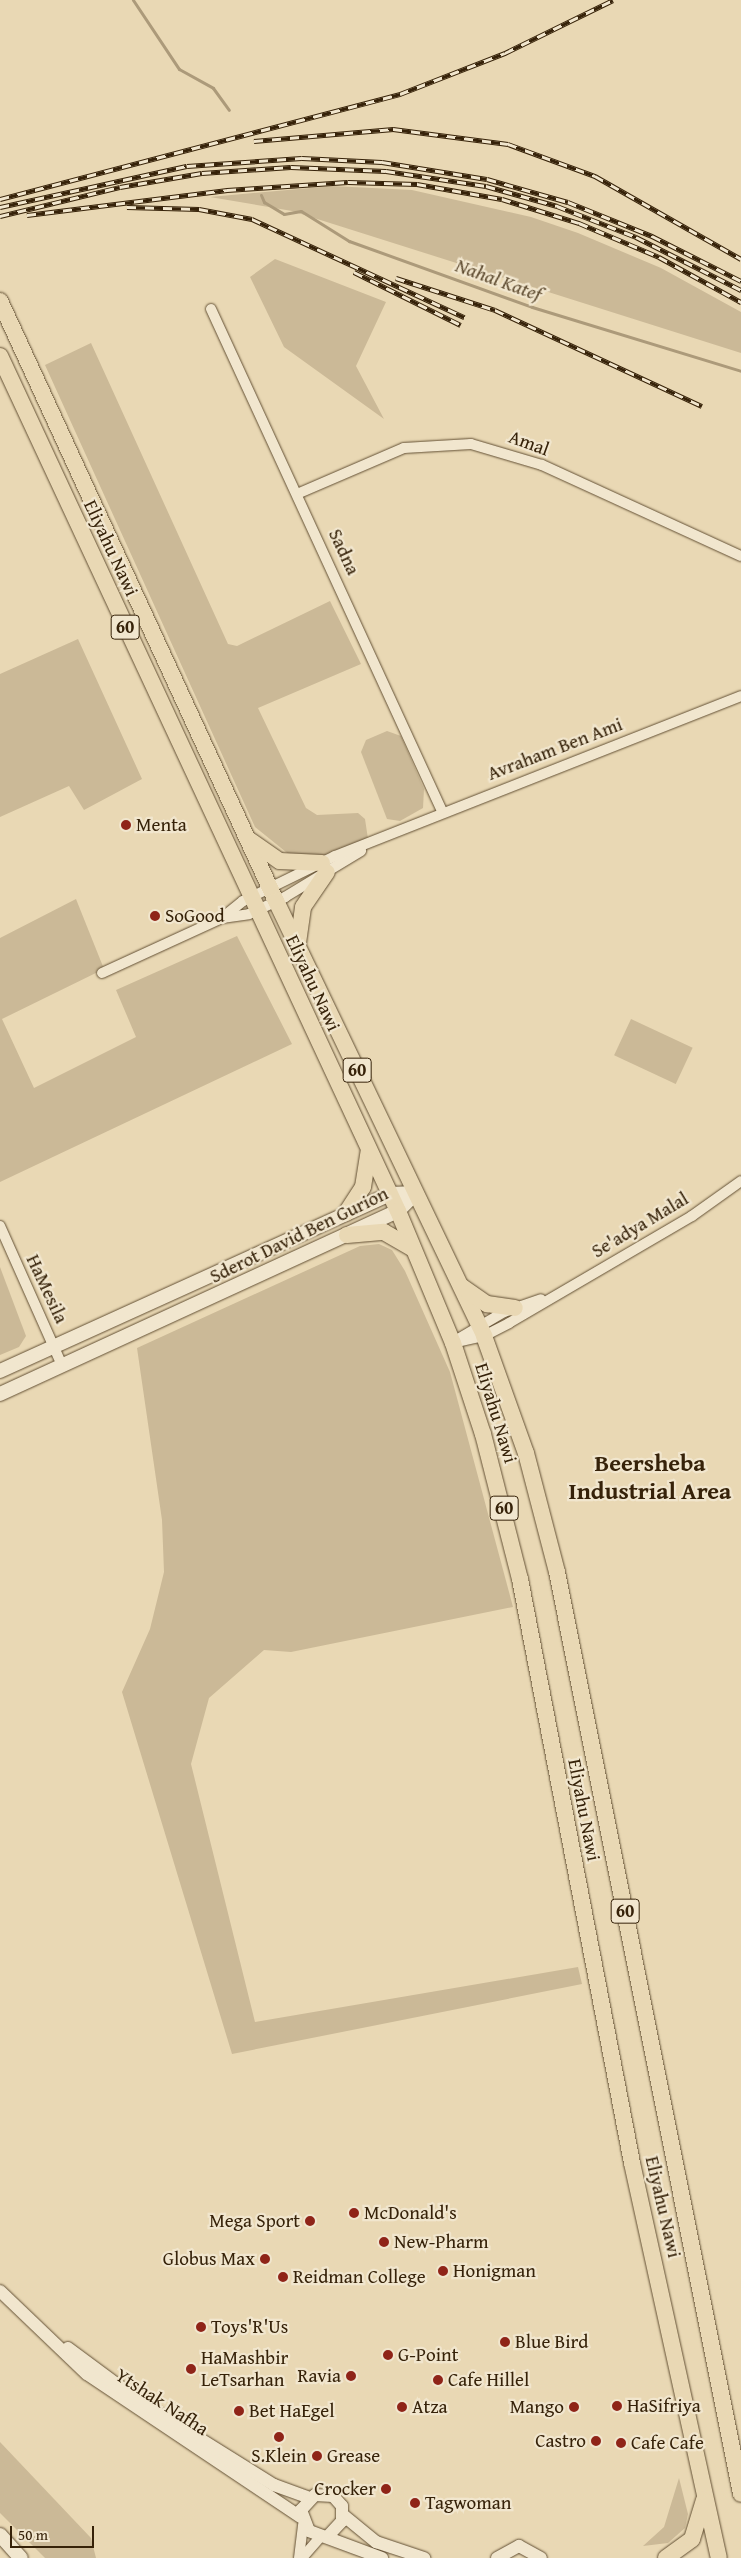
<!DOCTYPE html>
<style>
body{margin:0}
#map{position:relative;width:741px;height:2558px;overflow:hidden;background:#e9d8b4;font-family:"Gentium Book Plus",serif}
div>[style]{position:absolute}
.green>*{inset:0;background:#cbb997;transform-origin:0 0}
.stream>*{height:3px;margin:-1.5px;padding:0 1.5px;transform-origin:1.5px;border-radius:1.5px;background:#ac9a7a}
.roads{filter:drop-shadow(0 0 1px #635034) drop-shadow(0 0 1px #635034)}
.minor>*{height:10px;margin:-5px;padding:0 5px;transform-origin:5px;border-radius:5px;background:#f1e6ce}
.tertiary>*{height:12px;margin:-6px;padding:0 6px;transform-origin:6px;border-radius:6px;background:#f1e6ce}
.secondary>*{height:14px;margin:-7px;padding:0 7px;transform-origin:7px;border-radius:7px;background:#f1e6ce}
.trunk>*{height:16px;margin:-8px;padding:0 8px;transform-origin:8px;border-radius:8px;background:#e9d8b4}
.rail>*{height:5px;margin-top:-2.5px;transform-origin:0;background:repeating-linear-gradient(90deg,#f1e6ce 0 9px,#362209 0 18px);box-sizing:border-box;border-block:1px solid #362209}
.dots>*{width:14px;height:14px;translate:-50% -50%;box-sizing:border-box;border:2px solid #f1e6ce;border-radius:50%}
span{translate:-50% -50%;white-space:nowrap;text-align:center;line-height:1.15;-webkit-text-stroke:4.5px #f1e6ce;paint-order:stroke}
.shield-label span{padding:1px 4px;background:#f1e6ce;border:1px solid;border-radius:4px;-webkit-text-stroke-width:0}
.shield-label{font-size:18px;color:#362209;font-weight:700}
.street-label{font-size:19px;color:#362209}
.poi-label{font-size:19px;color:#362209}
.left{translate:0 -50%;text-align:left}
.right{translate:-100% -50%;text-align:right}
.water-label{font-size:20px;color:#5f4c31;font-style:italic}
.district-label{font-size:24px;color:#362209;font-weight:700}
.scale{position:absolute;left:10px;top:2526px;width:84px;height:22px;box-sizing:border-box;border:2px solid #362209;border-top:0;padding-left:6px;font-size:15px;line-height:18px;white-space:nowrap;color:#362209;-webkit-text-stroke:4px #f1e6ce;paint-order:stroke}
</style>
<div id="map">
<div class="green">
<div style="clip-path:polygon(332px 186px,412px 190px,531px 217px,578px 233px,661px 268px,741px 312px,741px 353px,292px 211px,210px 197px)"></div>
<div style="clip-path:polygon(275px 259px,386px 302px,356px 366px,384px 419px,284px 347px,250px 277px)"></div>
<div style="clip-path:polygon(91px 343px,228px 644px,237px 646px,330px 601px,361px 664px,258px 708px,306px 808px,317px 815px,358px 813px,365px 819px,368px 839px,358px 846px,314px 859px,291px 856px,255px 827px,45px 365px)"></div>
<div style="clip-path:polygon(78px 639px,142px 779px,84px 810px,69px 786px,0 817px,0 674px)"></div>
<div style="clip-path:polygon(387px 731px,401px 736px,424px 789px,423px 808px,400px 821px,387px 819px,361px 752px,366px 740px)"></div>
<div style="clip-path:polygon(76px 899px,104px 969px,2px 1019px,34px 1088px,136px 1037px,116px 990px,237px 936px,292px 1044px,0 1182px,0 938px)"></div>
<div style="left:631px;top:1019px;width:68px;height:40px;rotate:25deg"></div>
<div style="clip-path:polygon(379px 1244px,392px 1250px,405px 1271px,450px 1372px,513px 1607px,291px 1652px,264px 1650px,209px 1698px,191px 1764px,255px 2022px,578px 1967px,582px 1984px,232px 2054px,122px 1692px,150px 1629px,164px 1572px,162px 1520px,137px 1348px,360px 1246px)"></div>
<div style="clip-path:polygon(0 1267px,26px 1336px,19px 1347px,0 1355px)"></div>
<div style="clip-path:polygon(0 2442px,91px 2538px,96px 2558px,45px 2558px,0 2513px)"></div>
<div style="clip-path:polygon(679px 2478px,688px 2514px,685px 2528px,668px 2543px,643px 2546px,664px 2527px)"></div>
</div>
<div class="stream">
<div style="left:133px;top:0;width:83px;rotate:56.3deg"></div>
<div style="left:179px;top:69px;width:39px;rotate:29deg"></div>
<div style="left:213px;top:88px;width:27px;rotate:54deg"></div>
<div style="left:261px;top:195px;width:8px;rotate:67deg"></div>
<div style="left:264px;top:202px;width:23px;rotate:31deg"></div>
<div style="left:284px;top:214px;width:17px;rotate:-10deg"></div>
<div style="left:301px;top:211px;width:57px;rotate:32deg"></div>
<div style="left:349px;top:241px;width:195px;rotate:19.8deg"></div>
<div style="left:532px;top:307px;width:219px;rotate:17deg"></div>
</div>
<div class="roads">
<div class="minor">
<div style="left:211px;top:309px;width:553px;rotate:65.29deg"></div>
<div style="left:297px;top:494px;width:116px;rotate:-23.3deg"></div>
<div style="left:404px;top:448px;width:67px;rotate:-3.4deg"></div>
<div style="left:471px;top:444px;width:74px;rotate:16.5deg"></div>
<div style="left:542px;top:465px;width:219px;rotate:24.6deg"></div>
<div style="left:222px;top:918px;width:27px;rotate:-8deg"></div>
<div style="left:249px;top:914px;width:40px;rotate:-25deg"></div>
<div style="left:285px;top:897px;width:89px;rotate:-31.2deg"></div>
<div style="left:102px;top:973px;width:132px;rotate:-24.6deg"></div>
<div style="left:222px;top:918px;width:27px;rotate:-39deg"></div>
<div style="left:243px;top:901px;width:102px;rotate:-26.1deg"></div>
<div style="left:335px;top:856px;width:436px;rotate:-21.5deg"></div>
<div style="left:0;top:1226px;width:152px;rotate:66deg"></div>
<div style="left:458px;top:1339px;width:53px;rotate:-30.4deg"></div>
<div style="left:504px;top:1312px;width:39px;rotate:-19deg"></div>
<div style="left:453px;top:1343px;width:32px;rotate:-13deg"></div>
<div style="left:484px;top:1336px;width:28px;rotate:-27deg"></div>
<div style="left:509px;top:1323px;width:212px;rotate:-30.3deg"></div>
<div style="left:692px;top:1216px;width:60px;rotate:-35.5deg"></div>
<div style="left:299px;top:2558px;width:34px;rotate:-83deg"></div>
<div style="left:302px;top:2558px;width:29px;rotate:-49deg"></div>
</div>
<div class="tertiary">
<div style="left:0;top:2291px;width:120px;rotate:43.7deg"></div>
<div style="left:87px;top:2374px;width:257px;rotate:33.8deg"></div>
<div style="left:68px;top:2348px;width:87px;rotate:36.6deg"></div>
<div style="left:138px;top:2400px;width:160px;rotate:32deg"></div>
<div style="left:274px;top:2485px;width:37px;rotate:20deg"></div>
<div style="left:343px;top:2515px;width:43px;rotate:39.3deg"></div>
<div style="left:376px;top:2542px;width:51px;rotate:18.4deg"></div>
<div style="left:329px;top:2535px;width:19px;rotate:-47deg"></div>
<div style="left:342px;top:2521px;width:15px;rotate:-90deg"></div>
<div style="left:342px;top:2506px;width:13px;rotate:-132deg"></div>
<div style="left:333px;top:2496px;width:18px;rotate:-177deg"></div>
<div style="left:315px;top:2495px;width:21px;rotate:133deg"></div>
<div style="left:301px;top:2510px;width:22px;rotate:69deg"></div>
<div style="left:309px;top:2531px;width:78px;rotate:20.3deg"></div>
<div style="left:497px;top:2558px;width:25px;rotate:-29deg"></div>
<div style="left:519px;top:2546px;width:25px;rotate:29deg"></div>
</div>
<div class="secondary">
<div style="left:0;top:1371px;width:428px;rotate:-24.4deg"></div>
<div style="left:390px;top:1194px;width:26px;rotate:-2deg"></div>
<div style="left:0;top:1394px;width:438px;rotate:-24.7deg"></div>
<div style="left:398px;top:1211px;width:25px;rotate:-45deg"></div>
<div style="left:0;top:2535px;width:31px;rotate:48deg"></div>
</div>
<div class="trunk">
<div style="left:0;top:301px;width:660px;rotate:65.3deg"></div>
<div style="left:276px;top:901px;width:482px;rotate:64.4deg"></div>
<div style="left:484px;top:1336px;width:124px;rotate:70.3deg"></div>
<div style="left:526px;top:1453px;width:123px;rotate:75.4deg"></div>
<div style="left:557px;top:1572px;width:940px;rotate:78.71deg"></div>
<div style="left:0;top:356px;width:943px;rotate:65.04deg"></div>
<div style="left:398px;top:1211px;width:143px;rotate:67.4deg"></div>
<div style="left:453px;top:1343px;width:96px;rotate:71.8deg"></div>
<div style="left:483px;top:1434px;width:150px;rotate:75.7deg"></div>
<div style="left:520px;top:1579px;width:595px;rotate:79.14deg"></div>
<div style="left:632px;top:2163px;width:404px;rotate:77.6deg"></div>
<div style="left:251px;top:841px;width:35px;rotate:35deg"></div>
<div style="left:280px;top:861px;width:42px;rotate:2.7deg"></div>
<div style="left:298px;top:943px;width:36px;rotate:-82deg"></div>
<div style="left:303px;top:907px;width:42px;rotate:-55.6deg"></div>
<div style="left:346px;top:1213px;width:31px;rotate:-57deg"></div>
<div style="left:363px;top:1187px;width:36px;rotate:-81deg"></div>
<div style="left:347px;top:1235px;width:37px;rotate:-5deg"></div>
<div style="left:384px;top:1232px;width:32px;rotate:30deg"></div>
<div style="left:461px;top:1286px;width:32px;rotate:35deg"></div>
<div style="left:487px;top:1304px;width:28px;rotate:8deg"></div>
<div style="left:666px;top:2558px;width:32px;rotate:-36deg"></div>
<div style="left:692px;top:2539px;width:41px;rotate:-72.9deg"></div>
</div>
</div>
<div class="rail">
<div style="left:254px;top:141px;width:140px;rotate:-4.9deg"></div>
<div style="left:393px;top:129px;width:116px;rotate:7.4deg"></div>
<div style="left:508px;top:144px;width:93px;rotate:20.2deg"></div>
<div style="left:595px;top:176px;width:168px;rotate:29.6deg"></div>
<div style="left:0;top:199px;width:414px;rotate:-14.7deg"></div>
<div style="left:400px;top:94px;width:113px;rotate:-21.3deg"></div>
<div style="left:505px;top:53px;width:120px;rotate:-26.1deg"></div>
<div style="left:0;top:207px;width:191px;rotate:-12.4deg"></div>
<div style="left:187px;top:166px;width:115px;rotate:-4deg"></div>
<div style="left:302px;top:158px;width:80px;rotate:2.9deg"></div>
<div style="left:382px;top:162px;width:106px;rotate:9.2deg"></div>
<div style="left:487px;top:179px;width:84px;rotate:15.9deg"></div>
<div style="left:568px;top:202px;width:91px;rotate:22deg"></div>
<div style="left:652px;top:236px;width:100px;rotate:26.8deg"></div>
<div style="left:127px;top:207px;width:72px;rotate:1.6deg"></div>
<div style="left:199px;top:209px;width:54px;rotate:10.7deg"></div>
<div style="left:252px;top:219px;width:234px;rotate:24.8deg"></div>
<div style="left:27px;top:215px;width:202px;rotate:-7.1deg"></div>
<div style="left:227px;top:190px;width:121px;rotate:-3.8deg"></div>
<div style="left:348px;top:182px;width:69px;rotate:1.7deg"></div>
<div style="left:417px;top:184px;width:86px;rotate:10deg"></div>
<div style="left:502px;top:199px;width:81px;rotate:17.3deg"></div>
<div style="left:579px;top:223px;width:87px;rotate:23deg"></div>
<div style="left:659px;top:257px;width:94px;rotate:28.8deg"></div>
<div style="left:0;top:216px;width:123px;rotate:-13.6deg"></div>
<div style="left:120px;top:187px;width:83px;rotate:-9.7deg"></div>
<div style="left:202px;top:173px;width:89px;rotate:-3.9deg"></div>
<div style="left:291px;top:167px;width:95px;rotate:2.4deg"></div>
<div style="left:386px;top:171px;width:101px;rotate:8.5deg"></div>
<div style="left:486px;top:186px;width:74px;rotate:15.7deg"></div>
<div style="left:557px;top:206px;width:85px;rotate:21.4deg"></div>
<div style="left:636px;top:237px;width:118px;rotate:26.8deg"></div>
<div style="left:354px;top:272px;width:119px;rotate:26.4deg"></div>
<div style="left:396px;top:278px;width:104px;rotate:17.9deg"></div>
<div style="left:495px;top:310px;width:228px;rotate:24.9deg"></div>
</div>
<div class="dots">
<div style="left:126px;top:825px;background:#8f2418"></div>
<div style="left:155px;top:916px;background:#8f2418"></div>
<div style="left:354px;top:2213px;background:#8f2418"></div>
<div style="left:310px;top:2221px;background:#8f2418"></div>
<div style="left:384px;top:2242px;background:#8f2418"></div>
<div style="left:265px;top:2259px;background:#8f2418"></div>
<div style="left:443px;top:2271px;background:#8f2418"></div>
<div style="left:283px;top:2277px;background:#8f2418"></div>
<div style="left:201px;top:2327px;background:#8f2418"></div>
<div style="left:505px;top:2342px;background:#8f2418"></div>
<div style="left:388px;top:2355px;background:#8f2418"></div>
<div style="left:191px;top:2369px;background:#8f2418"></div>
<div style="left:351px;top:2376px;background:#8f2418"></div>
<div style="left:438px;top:2380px;background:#8f2418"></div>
<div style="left:617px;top:2406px;background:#8f2418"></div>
<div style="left:402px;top:2407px;background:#8f2418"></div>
<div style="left:574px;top:2407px;background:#8f2418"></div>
<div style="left:239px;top:2411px;background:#8f2418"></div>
<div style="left:279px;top:2437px;background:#8f2418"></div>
<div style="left:596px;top:2441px;background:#8f2418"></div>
<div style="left:621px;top:2443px;background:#8f2418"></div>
<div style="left:317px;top:2456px;background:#8f2418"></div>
<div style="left:386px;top:2489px;background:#8f2418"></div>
<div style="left:415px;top:2503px;background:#8f2418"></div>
</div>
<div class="shield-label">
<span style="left:125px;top:627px">60</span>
<span style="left:357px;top:1070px">60</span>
<span style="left:504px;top:1508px">60</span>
<span style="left:625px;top:1911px">60</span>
</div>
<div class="street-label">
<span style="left:529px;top:443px;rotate:20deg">Amal</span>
<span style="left:111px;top:548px;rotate:65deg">Eliyahu Nawi</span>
<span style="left:344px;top:552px;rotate:65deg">Sadna</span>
<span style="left:555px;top:749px;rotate:-21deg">Avraham Ben Ami</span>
<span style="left:313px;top:983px;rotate:65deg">Eliyahu Nawi</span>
<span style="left:640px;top:1225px;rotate:-31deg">Se'adya Malal</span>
<span style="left:299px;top:1235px;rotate:-26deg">Sderot David Ben Gurion</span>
<span style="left:47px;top:1289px;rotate:65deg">HaMesila</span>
<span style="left:496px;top:1413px;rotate:73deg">Eliyahu Nawi</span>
<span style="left:584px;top:1810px;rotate:79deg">Eliyahu Nawi</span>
<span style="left:663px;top:2207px;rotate:77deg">Eliyahu Nawi</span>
<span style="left:162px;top:2402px;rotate:33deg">Ytshak Nafha</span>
</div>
<div class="poi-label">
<span class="left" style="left:136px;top:825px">Menta</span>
<span class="left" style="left:165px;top:916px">SoGood</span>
<span class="left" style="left:364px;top:2213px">McDonald's</span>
<span class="right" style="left:300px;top:2221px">Mega Sport</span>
<span class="left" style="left:394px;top:2242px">New-Pharm</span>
<span class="right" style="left:255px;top:2259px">Globus Max</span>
<span class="left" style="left:453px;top:2271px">Honigman</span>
<span class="left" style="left:293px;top:2277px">Reidman College</span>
<span class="left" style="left:211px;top:2327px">Toys'R'Us</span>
<span class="left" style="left:515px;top:2342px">Blue Bird</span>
<span class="left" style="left:398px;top:2355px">G-Point</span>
<span class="left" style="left:201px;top:2369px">HaMashbir<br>LeTsarhan</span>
<span class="right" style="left:341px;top:2376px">Ravia</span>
<span class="left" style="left:448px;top:2380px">Cafe Hillel</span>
<span class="left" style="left:627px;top:2406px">HaSifriya</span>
<span class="left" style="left:412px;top:2407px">Atza</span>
<span class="right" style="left:564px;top:2407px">Mango</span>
<span class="left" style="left:249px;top:2411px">Bet HaEgel</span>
<span class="right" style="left:586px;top:2441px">Castro</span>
<span class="left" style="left:631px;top:2443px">Cafe Cafe</span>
<span style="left:279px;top:2456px">S.Klein</span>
<span class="left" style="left:327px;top:2456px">Grease</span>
<span class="right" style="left:376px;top:2489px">Crocker</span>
<span class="left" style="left:425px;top:2503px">Tagwoman</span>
</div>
<div class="water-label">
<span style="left:499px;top:279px;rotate:20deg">Nahal Katef</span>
</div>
<div class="district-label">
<span style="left:650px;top:1477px">Beersheba<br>Industrial Area</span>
</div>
<div class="scale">50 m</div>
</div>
